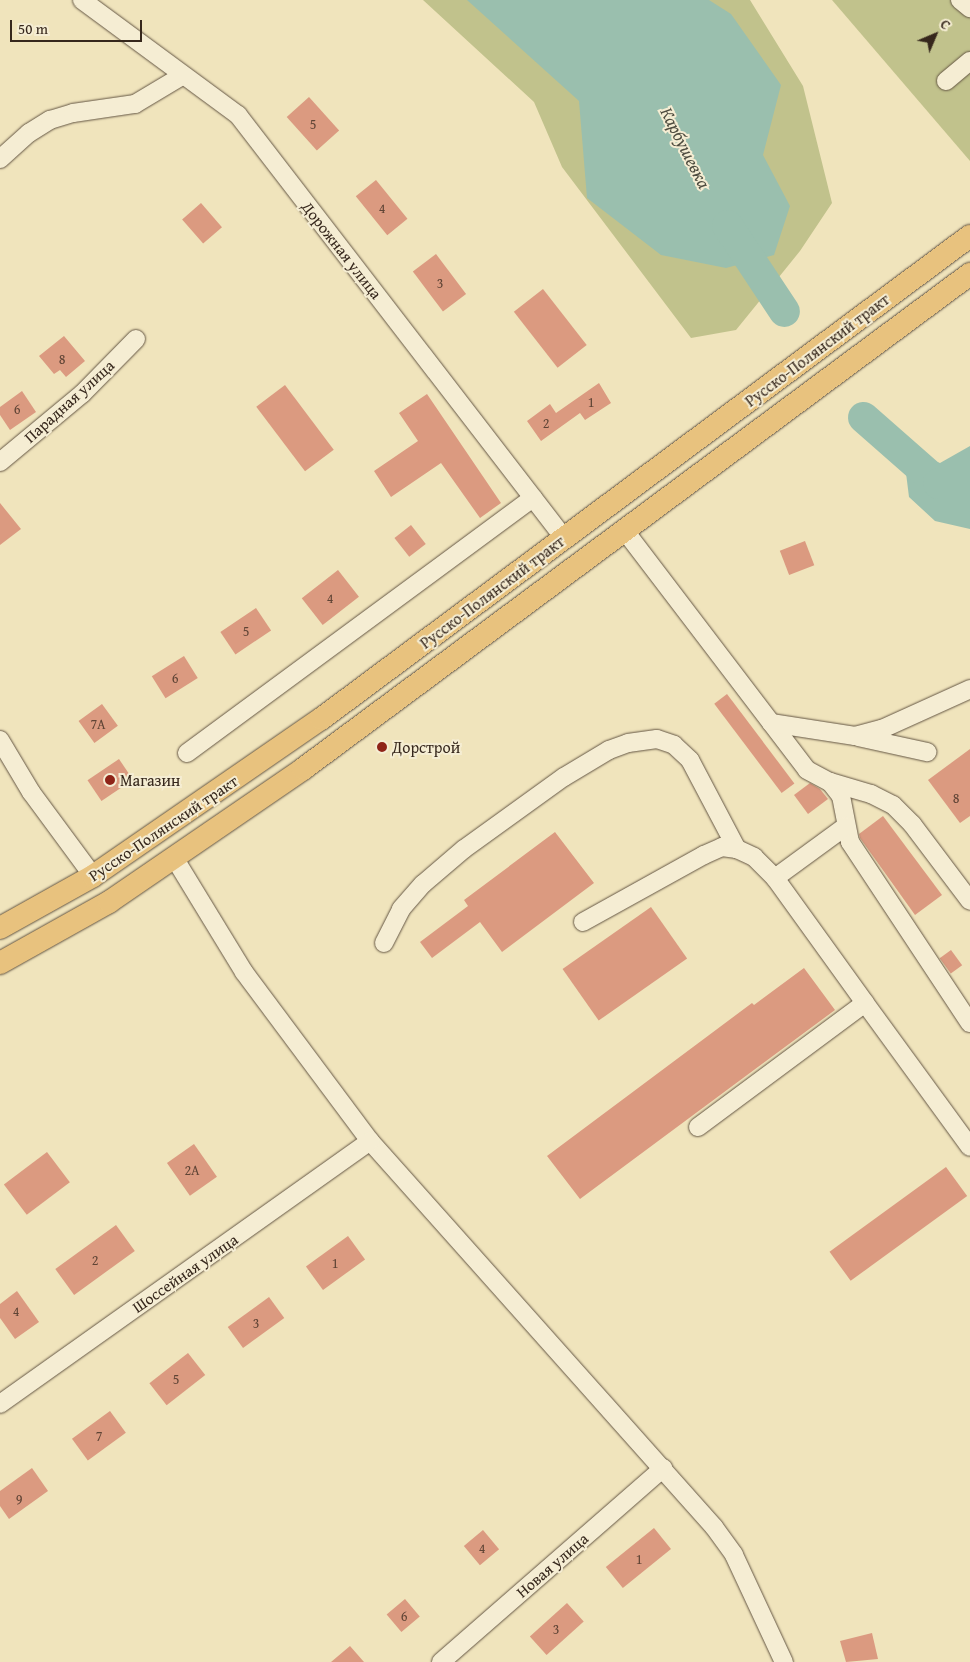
<!DOCTYPE html>
<meta charset="utf-8">
<style>
body{margin:0}
#map{position:relative;width:970px;height:1662px;overflow:hidden;background:#f0e4bc;font-family:"Gentium Book Plus",serif}
div>[style]{position:absolute}
.green>*{inset:0;background:#c1c28c}
.water>*{inset:0;background:#9abfae}
.river>*{height:31px;margin:-15.5px;padding:0 15.5px;transform-origin:15.5px;border-radius:15.5px;background:#9abfae}
.building>*{inset:0;background:#db9a80;transform-origin:0 0}
.roads{filter:drop-shadow(0 0 1px #645644) drop-shadow(0 0 1px #645644)}
.minor>*{height:18px;margin:-9px;padding:0 9px;transform-origin:9px;border-radius:9px;background:#f5edd3}
.major>*{height:22px;margin:-11px;padding:0 11px;transform-origin:11px;border-radius:11px;background:#e8c27e}
.dots>*{width:14px;height:14px;translate:-50% -50%;box-sizing:border-box;border:2px solid #f5edd3;border-radius:50%}
span{translate:-50% -50%;white-space:nowrap;text-align:center;line-height:1.15;-webkit-text-stroke:4px #f5edd3;paint-order:stroke}
.number-label{font-size:14px;color:#5f4435}
.number-label span{-webkit-text-stroke-width:0}
.street-label{font-size:16px;color:#36271c}
.poi-label{font-size:16px;color:#36271c}
.left{translate:0 -50%;text-align:left}
.water-label{font-size:18px;color:#4f4d40;font-style:italic}
.north{position:absolute;left:910px;top:10px;width:50px;height:50px;-webkit-text-stroke:4px #f5edd3;paint-order:stroke;rotate:45deg;font-size:14px;font-weight:700;line-height:20px;text-align:center;color:#36271c}
.north::after{content:'';display:block;margin:auto;width:18px;height:22px;background:#36271c;clip-path:polygon(50% 0,100% 100%,50% 72%,0 100%)}
.scale{position:absolute;left:10px;top:20px;width:132px;height:22px;box-sizing:border-box;border:2px solid #36271c;border-top:0;padding-left:6px;font-size:15px;line-height:18px;white-space:nowrap;color:#36271c;-webkit-text-stroke:4px #f5edd3;paint-order:stroke}
</style>
<div id="map">
<div class="green">
<div style="clip-path:polygon(423px 0,750px 0,803px 86px,832px 203px,800px 251px,736px 330px,691px 338px,562px 167px,534px 102px)"></div>
<div style="clip-path:polygon(832px 0,970px 0,970px 161px)"></div>
</div>
<div class="water">
<div style="clip-path:polygon(467px 0,709px 0,731px 14px,781px 85px,763px 155px,790px 206px,774px 255px,726px 268px,661px 255px,587px 198px,579px 101px)"></div>
<div style="clip-path:polygon(970px 446px,970px 529px,935px 521px,909px 497px,903px 449px,940px 463px)"></div>
</div>
<div class="river">
<div style="left:727px;top:225px;width:103px;rotate:56.5deg"></div>
<div style="left:863px;top:417px;width:100px;rotate:41.3deg"></div>
<div style="left:938px;top:483px;width:32px"></div>
</div>
<div class="building">
<div style="left:309px;top:97px;width:45px;height:30px;rotate:48deg"></div>
<div style="left:376px;top:180px;width:50px;height:26px;rotate:51deg"></div>
<div style="left:201px;top:203px;width:32px;height:25px;rotate:49deg"></div>
<div style="left:436px;top:254px;width:50px;height:29px;rotate:53deg"></div>
<div style="left:543px;top:289px;width:71px;height:37px;rotate:52deg"></div>
<div style="clip-path:polygon(64px 336px,85px 361px,66px 377px,60px 370px,54px 374px,39px 356px)"></div>
<div style="clip-path:polygon(599px 383px,611px 403px,585px 420px,580px 413px,541px 441px,527px 421px,550px 404px,556px 413px)"></div>
<div style="left:285px;top:385px;width:81px;height:36px;rotate:53deg"></div>
<div style="clip-path:polygon(22px 391px,36px 412px,10px 430px,0 415px,0 407px)"></div>
<div style="clip-path:polygon(427px 394px,501px 503px,480px 518px,441px 463px,391px 497px,374px 471px,418px 441px,399px 413px)"></div>
<div style="clip-path:polygon(0 503px,21px 529px,0 545px)"></div>
<div style="left:411px;top:525px;width:24px;height:21px;rotate:52deg"></div>
<div style="left:805px;top:541px;width:26px;height:27px;rotate:69deg"></div>
<div style="left:338px;top:570px;width:34px;height:46px;rotate:52deg"></div>
<div style="left:256px;top:608px;width:27px;height:43px;rotate:56deg"></div>
<div style="left:184px;top:656px;width:26px;height:38px;rotate:58deg"></div>
<div style="left:727px;top:694px;width:112px;height:16px;rotate:53deg"></div>
<div style="left:102px;top:704px;width:27px;height:29px;rotate:54deg"></div>
<div style="clip-path:polygon(970px 749px,970px 816px,960px 823px,928px 780px)"></div>
<div style="left:119px;top:759px;width:25px;height:38px;rotate:56deg"></div>
<div style="clip-path:polygon(810px 783px,820px 789px,828px 799px,808px 814px,794px 795px)"></div>
<div style="clip-path:polygon(883px 816px,942px 895px,915px 915px,860px 838px,859px 834px)"></div>
<div style="clip-path:polygon(555px 832px,594px 883px,502px 952px,480px 922px,432px 958px,420px 942px,468px 906px,464px 900px)"></div>
<div style="left:651px;top:907px;width:63px;height:108px;rotate:55deg"></div>
<div style="left:951px;top:950px;width:19px;height:14px;rotate:54deg"></div>
<div style="clip-path:polygon(804px 968px,835px 1010px,580px 1199px,547px 1156px,752px 1003px,754px 1005px)"></div>
<div style="left:194px;top:1144px;width:40px;height:33px;rotate:55deg"></div>
<div style="left:47px;top:1152px;width:38px;height:54px;rotate:53deg"></div>
<div style="left:946px;top:1167px;width:36px;height:144px;rotate:54deg"></div>
<div style="left:116px;top:1225px;width:32px;height:75px;rotate:54deg"></div>
<div style="left:348px;top:1236px;width:29px;height:52px;rotate:54deg"></div>
<div style="clip-path:polygon(17px 1291px,39px 1322px,15px 1339px,0 1318px,0 1304px)"></div>
<div style="left:269px;top:1297px;width:26px;height:51px;rotate:54deg"></div>
<div style="left:188px;top:1353px;width:28px;height:49px;rotate:52deg"></div>
<div style="left:110px;top:1411px;width:27px;height:47px;rotate:54deg"></div>
<div style="clip-path:polygon(32px 1468px,48px 1491px,9px 1519px,0 1506px,0 1491px)"></div>
<div style="left:654px;top:1528px;width:27px;height:62px;rotate:51deg"></div>
<div style="left:483px;top:1530px;width:25px;height:25px;rotate:50deg"></div>
<div style="left:405px;top:1599px;width:23px;height:24px;rotate:50deg"></div>
<div style="left:567px;top:1603px;width:25px;height:50px;rotate:48deg"></div>
<div style="clip-path:polygon(872px 1633px,878px 1659px,846px 1662px,840px 1641px)"></div>
<div style="clip-path:polygon(350px 1646px,364px 1662px,331px 1662px)"></div>
</div>
<div class="roads">
<div class="minor">
<div style="left:82px;top:0;width:194px;rotate:36.4deg"></div>
<div style="left:238px;top:115px;width:534px;rotate:52.38deg"></div>
<div style="left:960px;top:0;width:13px;rotate:39deg"></div>
<div style="left:946px;top:81px;width:31px;rotate:-40deg"></div>
<div style="left:0;top:159px;width:39px;rotate:-42deg"></div>
<div style="left:29px;top:133px;width:25px;rotate:-32deg"></div>
<div style="left:50px;top:120px;width:24px;rotate:-17deg"></div>
<div style="left:73px;top:113px;width:63px;rotate:-8.3deg"></div>
<div style="left:135px;top:104px;width:55px;rotate:-30.8deg"></div>
<div style="left:0;top:462px;width:107px;rotate:-39.7deg"></div>
<div style="left:82px;top:394px;width:77px;rotate:-45.5deg"></div>
<div style="left:625px;top:531px;width:300px;rotate:52.7deg"></div>
<div style="left:807px;top:770px;width:26px;rotate:28deg"></div>
<div style="left:830px;top:782px;width:18px;rotate:52deg"></div>
<div style="left:841px;top:796px;width:47px;rotate:78.9deg"></div>
<div style="left:850px;top:842px;width:217px;rotate:56.5deg"></div>
<div style="left:771px;top:723px;width:85px;rotate:8.8deg"></div>
<div style="left:855px;top:736px;width:28px;rotate:-15deg"></div>
<div style="left:882px;top:729px;width:97px;rotate:-24.4deg"></div>
<div style="left:858px;top:737px;width:71px;rotate:12.3deg"></div>
<div style="left:0;top:740px;width:61px;rotate:59.2deg"></div>
<div style="left:31px;top:792px;width:104px;rotate:53.6deg"></div>
<div style="left:187px;top:753px;width:430px;rotate:-36.4deg"></div>
<div style="left:830px;top:782px;width:43px;rotate:16.3deg"></div>
<div style="left:871px;top:794px;width:25px;rotate:27deg"></div>
<div style="left:893px;top:805px;width:27px;rotate:45deg"></div>
<div style="left:912px;top:824px;width:96px;rotate:53deg"></div>
<div style="left:175px;top:859px;width:132px;rotate:58.6deg"></div>
<div style="left:244px;top:972px;width:211px;rotate:53.3deg"></div>
<div style="left:370px;top:1141px;width:517px;rotate:48.29deg"></div>
<div style="left:714px;top:1527px;width:34px;rotate:54deg"></div>
<div style="left:734px;top:1555px;width:118px;rotate:65deg"></div>
<div style="left:775px;top:878px;width:88px;rotate:-36.2deg"></div>
<div style="left:583px;top:922px;width:138px;rotate:-29deg"></div>
<div style="left:704px;top:855px;width:20px;rotate:-24deg"></div>
<div style="left:722px;top:847px;width:15px;rotate:8deg"></div>
<div style="left:737px;top:849px;width:19px;rotate:25deg"></div>
<div style="left:754px;top:857px;width:30px;rotate:45deg"></div>
<div style="left:775px;top:878px;width:154px;rotate:54.2deg"></div>
<div style="left:865px;top:1003px;width:208px;rotate:143.4deg"></div>
<div style="left:384px;top:943px;width:38px;rotate:-63deg"></div>
<div style="left:401px;top:909px;width:33px;rotate:-49deg"></div>
<div style="left:423px;top:884px;width:54px;rotate:-40.5deg"></div>
<div style="left:464px;top:849px;width:123px;rotate:-35.8deg"></div>
<div style="left:564px;top:777px;width:52px;rotate:-31deg"></div>
<div style="left:609px;top:750px;width:20px;rotate:-20deg"></div>
<div style="left:628px;top:743px;width:29px;rotate:-8deg"></div>
<div style="left:657px;top:739px;width:18px;rotate:19deg"></div>
<div style="left:674px;top:745px;width:22px;rotate:43deg"></div>
<div style="left:690px;top:760px;width:101px;rotate:62.2deg"></div>
<div style="left:865px;top:1003px;width:178px;rotate:53.9deg"></div>
<div style="left:0;top:1404px;width:454px;rotate:-35.4deg"></div>
<div style="left:441px;top:1662px;width:295px;rotate:-41.1deg"></div>
</div>
<div class="major">
<div style="left:0;top:928px;width:107px;rotate:-29.2deg"></div>
<div style="left:93px;top:876px;width:277px;rotate:-34.6deg"></div>
<div style="left:321px;top:719px;width:809px;rotate:-36.66deg"></div>
<div style="left:0;top:963px;width:125px;rotate:-29.2deg"></div>
<div style="left:109px;top:902px;width:235px;rotate:-34.4deg"></div>
<div style="left:303px;top:769px;width:831px;rotate:-36.58deg"></div>
</div>
</div>
<div class="dots">
<div style="left:382px;top:747px;background:#8f2418"></div>
<div style="left:110px;top:780px;background:#8f2418"></div>
</div>
<div class="number-label">
<span style="left:313px;top:124px">5</span>
<span style="left:382px;top:208px">4</span>
<span style="left:440px;top:283px">3</span>
<span style="left:62px;top:359px">8</span>
<span style="left:591px;top:402px">1</span>
<span style="left:17px;top:409px">6</span>
<span style="left:546px;top:423px">2</span>
<span style="left:330px;top:598px">4</span>
<span style="left:246px;top:631px">5</span>
<span style="left:175px;top:678px">6</span>
<span style="left:98px;top:724px">7А</span>
<span style="left:956px;top:798px">8</span>
<span style="left:192px;top:1170px">2А</span>
<span style="left:95px;top:1260px">2</span>
<span style="left:335px;top:1263px">1</span>
<span style="left:16px;top:1311px">4</span>
<span style="left:256px;top:1323px">3</span>
<span style="left:176px;top:1379px">5</span>
<span style="left:99px;top:1436px">7</span>
<span style="left:19px;top:1499px">9</span>
<span style="left:482px;top:1548px">4</span>
<span style="left:639px;top:1559px">1</span>
<span style="left:404px;top:1616px">6</span>
<span style="left:556px;top:1629px">3</span>
</div>
<div class="street-label">
<span style="left:342px;top:250px;rotate:52deg">Дорожная улица</span>
<span style="left:817px;top:350px;rotate:-37deg">Русско-Полянский тракт</span>
<span style="left:69px;top:401px;rotate:-42deg">Парадная улица</span>
<span style="left:492px;top:592px;rotate:-37deg">Русско-Полянский тракт</span>
<span style="left:163px;top:828px;rotate:-34deg">Русско-Полянский тракт</span>
<span style="left:185px;top:1273px;rotate:-35deg">Шоссейная улица</span>
<span style="left:552px;top:1565px;rotate:-41deg">Новая улица</span>
</div>
<div class="poi-label">
<span class="left" style="left:392px;top:747px">Дорстрой</span>
<span class="left" style="left:120px;top:780px">Магазин</span>
</div>
<div class="water-label">
<span style="left:685px;top:148px;rotate:63deg">Карбушевка</span>
</div>
<div class="north">С</div>
<div class="scale">50 m</div>
</div>
